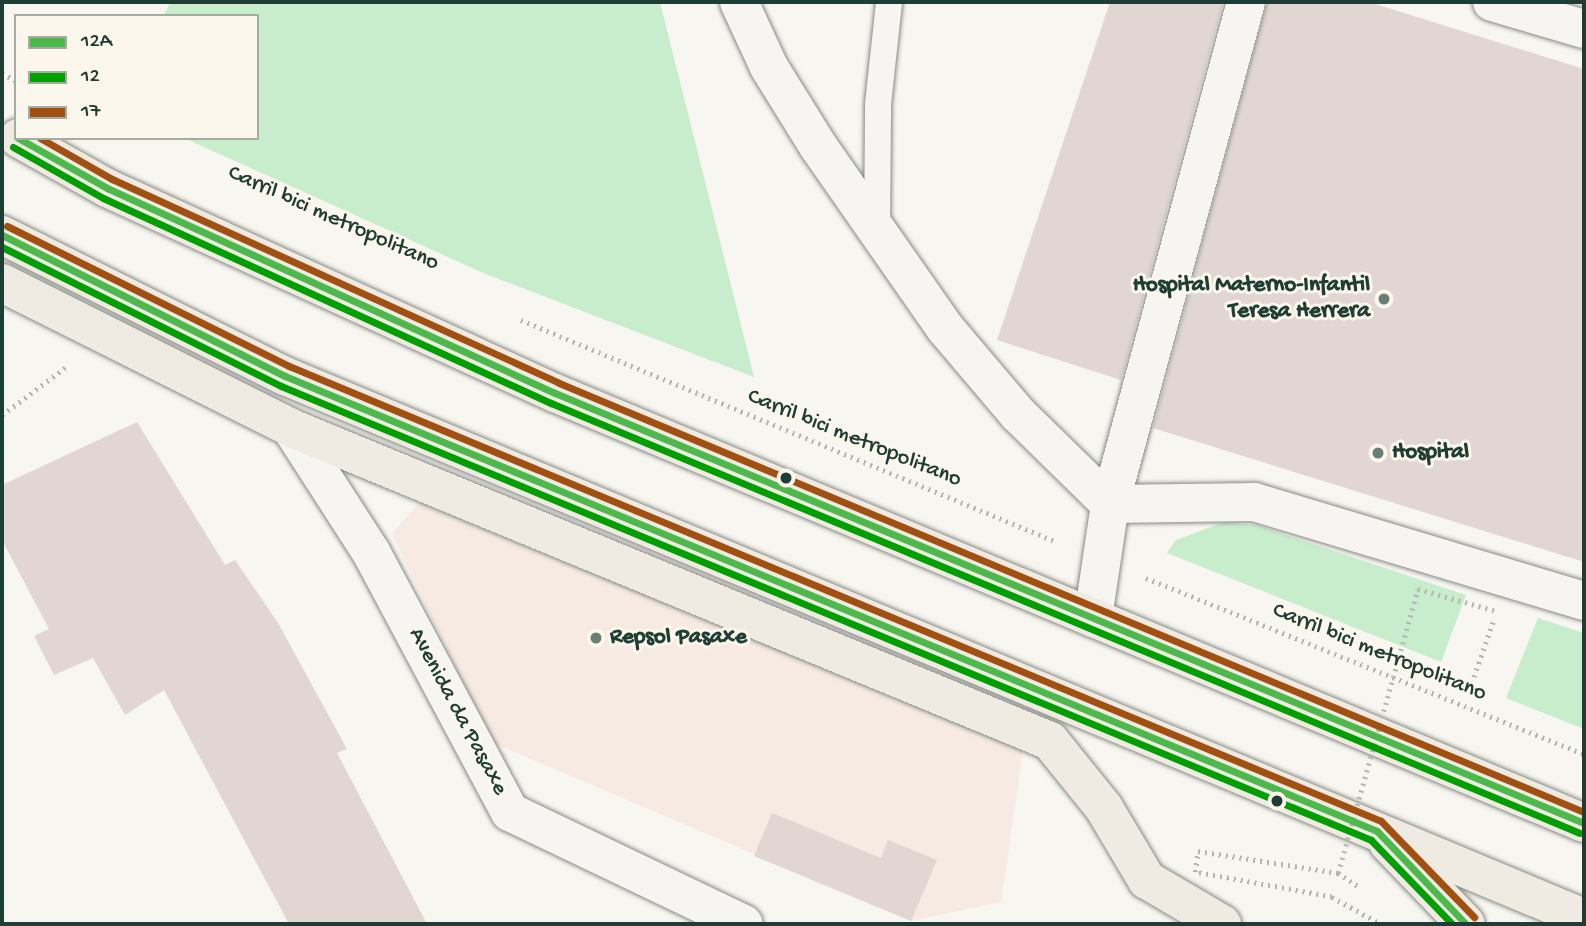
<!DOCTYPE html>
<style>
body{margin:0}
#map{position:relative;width:1586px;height:926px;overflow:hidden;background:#f8f6f0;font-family:"Gochi Hand",sans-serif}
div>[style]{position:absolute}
.built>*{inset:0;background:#f6eae2}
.green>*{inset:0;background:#c8edcd}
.building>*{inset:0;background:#e2d6d2}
.path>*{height:4.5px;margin-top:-2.25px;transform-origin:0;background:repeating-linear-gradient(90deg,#b2b5b1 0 2px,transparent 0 7px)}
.roads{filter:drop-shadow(0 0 2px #868b86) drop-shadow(0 0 2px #868b86)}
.service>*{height:26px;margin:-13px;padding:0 13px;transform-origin:13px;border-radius:13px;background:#f6f5f1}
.minor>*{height:38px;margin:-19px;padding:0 19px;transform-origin:19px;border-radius:19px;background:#f6f5f1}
.primary>*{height:38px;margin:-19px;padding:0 19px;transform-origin:19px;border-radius:19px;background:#f0ebe2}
.path-bridge>*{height:4.5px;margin-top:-2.25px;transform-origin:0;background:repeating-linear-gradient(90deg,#b2b5b1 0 2px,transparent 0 7px)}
.bus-1>*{height:7px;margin:-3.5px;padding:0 3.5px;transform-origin:3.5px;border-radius:3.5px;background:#4db94c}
.bus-2>*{height:7px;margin:-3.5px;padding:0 3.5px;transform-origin:3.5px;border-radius:3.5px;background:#019f02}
.bus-3>*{height:7px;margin:-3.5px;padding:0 3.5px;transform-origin:3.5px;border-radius:3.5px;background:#a15011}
.dots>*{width:19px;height:19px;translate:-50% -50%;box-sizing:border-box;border:4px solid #fbf7ec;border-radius:50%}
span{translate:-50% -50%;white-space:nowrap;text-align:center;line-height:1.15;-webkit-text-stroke:6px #fbf7ec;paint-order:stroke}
.street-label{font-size:23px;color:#1f3d34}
.poi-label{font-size:23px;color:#1f3d34;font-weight:700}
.right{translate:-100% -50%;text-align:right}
.left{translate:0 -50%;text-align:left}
.frame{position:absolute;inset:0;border:4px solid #1f3d34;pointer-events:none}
.legend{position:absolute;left:14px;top:14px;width:245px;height:126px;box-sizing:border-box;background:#fbf7ec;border:2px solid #a3ada2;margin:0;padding:9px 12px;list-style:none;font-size:21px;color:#1f3d34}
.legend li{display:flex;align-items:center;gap:14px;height:35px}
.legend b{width:35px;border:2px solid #a3ada2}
</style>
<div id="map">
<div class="built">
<div style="clip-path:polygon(419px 503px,1023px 750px,1001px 902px,911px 921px,491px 742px,392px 534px)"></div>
</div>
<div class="green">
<div style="clip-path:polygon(171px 2px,660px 2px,754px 377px,481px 272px,184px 138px,257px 138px,257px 16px,163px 16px)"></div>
<div style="clip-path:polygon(1224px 522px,1256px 525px,1466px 595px,1441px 662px,1167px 553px,1176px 540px)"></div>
<div style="clip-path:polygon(1538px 618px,1584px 633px,1584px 729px,1506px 698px)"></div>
</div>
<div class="building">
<div style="clip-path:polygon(1110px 2px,1223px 2px,1121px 380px,997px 340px)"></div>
<div style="clip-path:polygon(1267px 2px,1369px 2px,1584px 69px,1584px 562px,1153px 428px)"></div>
<div style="clip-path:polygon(137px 422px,225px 565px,235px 560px,278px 623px,347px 749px,337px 753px,427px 924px,289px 924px,164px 690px,125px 715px,93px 658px,54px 675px,34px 636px,49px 629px,2px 540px,2px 485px)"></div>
<div style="clip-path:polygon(772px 813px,881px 858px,888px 840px,937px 860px,911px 921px,754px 856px)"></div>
</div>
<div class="path">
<div style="left:2px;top:73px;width:16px;rotate:30deg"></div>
<div style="left:521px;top:320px;width:580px;rotate:22.5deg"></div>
<div style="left:2px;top:415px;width:80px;rotate:-36.9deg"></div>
<div style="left:1146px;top:578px;width:472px;rotate:21.9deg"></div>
<div style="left:1469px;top:690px;width:72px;rotate:-70.6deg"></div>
<div style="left:1338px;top:873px;width:24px;rotate:33deg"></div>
<div style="left:1332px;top:897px;width:56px;rotate:28.9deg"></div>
</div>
<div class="roads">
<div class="service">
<div style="left:877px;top:230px;width:126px;rotate:-89.5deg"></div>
<div style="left:878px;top:104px;width:103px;rotate:-83.8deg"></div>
</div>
<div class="minor">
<div style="left:739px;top:2px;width:72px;rotate:65.2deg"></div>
<div style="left:769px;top:67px;width:93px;rotate:58.2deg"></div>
<div style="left:818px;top:146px;width:222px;rotate:55.1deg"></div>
<div style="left:945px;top:328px;width:113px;rotate:49.7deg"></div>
<div style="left:1018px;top:414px;width:129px;rotate:44.4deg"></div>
<div style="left:1110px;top:504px;width:144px;rotate:-0.8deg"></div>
<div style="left:1254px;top:502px;width:345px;rotate:16.7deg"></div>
<div style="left:1492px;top:2px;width:96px;rotate:16.4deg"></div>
<div style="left:291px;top:428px;width:148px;rotate:57.2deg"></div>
<div style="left:371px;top:552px;width:295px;rotate:61.9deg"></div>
<div style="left:510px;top:812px;width:259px;rotate:25.6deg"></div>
<div style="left:1093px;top:618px;width:115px;rotate:-81.5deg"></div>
<div style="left:1110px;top:504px;width:520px;rotate:-74.84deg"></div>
</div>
<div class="primary">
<div style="left:18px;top:138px;width:102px;rotate:29.3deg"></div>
<div style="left:107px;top:188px;width:493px;rotate:24.6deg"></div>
<div style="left:555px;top:393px;width:1115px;rotate:22.68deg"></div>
<div style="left:2px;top:235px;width:316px;rotate:26.5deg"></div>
<div style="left:285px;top:376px;width:1408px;rotate:22.65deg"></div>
<div style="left:2px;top:283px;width:323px;rotate:26.6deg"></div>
<div style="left:291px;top:428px;width:821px;rotate:22.41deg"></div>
<div style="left:1050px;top:741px;width:86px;rotate:51.1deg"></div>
<div style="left:1104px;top:808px;width:84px;rotate:59.2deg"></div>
<div style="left:1147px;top:880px;width:87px;rotate:30.4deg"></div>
<div style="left:1388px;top:843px;width:112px;rotate:46.1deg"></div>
</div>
</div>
<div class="path-bridge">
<div style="left:1332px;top:897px;width:139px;rotate:-169.7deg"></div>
<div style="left:1195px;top:872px;width:21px;rotate:-82deg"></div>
<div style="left:1198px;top:851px;width:142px;rotate:8.9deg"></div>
<div style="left:1338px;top:873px;width:295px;rotate:-74.3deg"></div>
<div style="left:1418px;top:589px;width:82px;rotate:15.6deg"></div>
</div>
<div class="bus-1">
<div style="left:18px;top:138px;width:102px;rotate:29.3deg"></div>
<div style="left:107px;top:188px;width:493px;rotate:24.6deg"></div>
<div style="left:555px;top:393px;width:1115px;rotate:22.68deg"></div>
<div style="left:2px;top:235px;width:316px;rotate:26.5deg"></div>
<div style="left:285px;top:376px;width:1183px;rotate:22.62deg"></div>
<div style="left:1377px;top:831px;width:129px;rotate:46.3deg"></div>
</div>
<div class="bus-2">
<div style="left:13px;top:147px;width:103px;rotate:29.5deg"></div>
<div style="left:103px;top:198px;width:493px;rotate:24.6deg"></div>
<div style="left:551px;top:403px;width:1115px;rotate:22.68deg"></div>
<div style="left:2px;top:247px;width:312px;rotate:26.5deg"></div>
<div style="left:281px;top:386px;width:1181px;rotate:22.61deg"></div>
<div style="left:1371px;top:840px;width:117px;rotate:46deg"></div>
</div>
<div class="bus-3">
<div style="left:40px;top:138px;width:83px;rotate:29.7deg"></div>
<div style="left:112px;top:179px;width:491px;rotate:24.5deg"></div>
<div style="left:559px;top:383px;width:1111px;rotate:22.71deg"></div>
<div style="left:7px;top:226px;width:315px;rotate:26.4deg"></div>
<div style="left:289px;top:366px;width:1183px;rotate:22.62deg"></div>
<div style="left:1381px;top:821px;width:134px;rotate:45.9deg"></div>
</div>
<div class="dots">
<div style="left:1384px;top:299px;background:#6b7e76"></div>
<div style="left:1378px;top:453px;background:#6b7e76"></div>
<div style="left:786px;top:478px;background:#1f3d34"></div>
<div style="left:596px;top:638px;background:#6b7e76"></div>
<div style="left:1277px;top:801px;background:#1f3d34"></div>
</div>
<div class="street-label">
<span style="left:333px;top:219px;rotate:24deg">Carril bici metropolitano</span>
<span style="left:854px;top:439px;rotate:22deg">Carril bici metropolitano</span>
<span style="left:1379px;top:653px;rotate:22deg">Carril bici metropolitano</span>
<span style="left:457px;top:712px;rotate:62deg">Avenida da Pasaxe</span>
</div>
<div class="poi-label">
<span class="right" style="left:1370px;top:299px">Hospital Materno-Infantil<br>Teresa Herrera</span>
<span class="left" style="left:1392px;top:453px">Hospital</span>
<span class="left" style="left:610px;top:638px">Repsol Pasaxe</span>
</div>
<div class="frame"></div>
<ul class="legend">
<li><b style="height:9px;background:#4db94c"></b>12A</li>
<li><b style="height:9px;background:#019f02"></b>12</li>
<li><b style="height:9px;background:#a15011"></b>17</li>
</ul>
</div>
